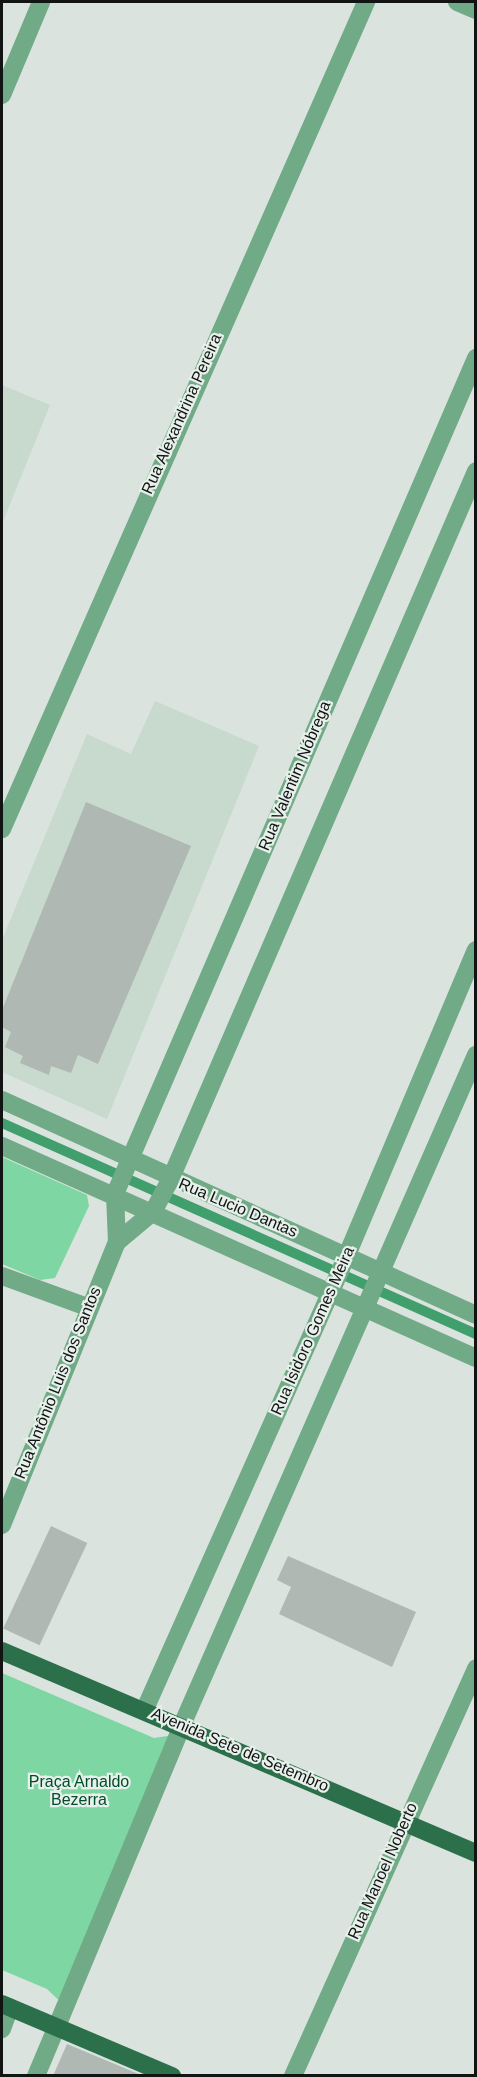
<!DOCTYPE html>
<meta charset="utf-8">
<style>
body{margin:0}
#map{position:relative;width:477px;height:2077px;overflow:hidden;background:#dae3dd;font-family:Arial,sans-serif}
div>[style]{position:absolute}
.built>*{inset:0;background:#c8d9ce}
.green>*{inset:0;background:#7ed6a2}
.stream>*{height:10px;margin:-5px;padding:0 5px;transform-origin:5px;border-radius:5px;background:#409f6c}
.building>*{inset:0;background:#afb8b2;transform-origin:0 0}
.pedestrian>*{height:18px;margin:-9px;padding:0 9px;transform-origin:9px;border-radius:9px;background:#70aa86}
.minor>*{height:18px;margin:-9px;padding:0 9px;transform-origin:9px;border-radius:9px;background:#70aa86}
.tertiary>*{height:18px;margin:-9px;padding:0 9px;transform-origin:9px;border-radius:9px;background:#70aa86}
.primary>*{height:18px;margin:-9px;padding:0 9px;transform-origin:9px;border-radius:9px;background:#2c704b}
span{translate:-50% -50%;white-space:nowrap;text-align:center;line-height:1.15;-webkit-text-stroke:4.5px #e7f0ea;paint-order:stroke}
.street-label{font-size:16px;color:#111412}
.park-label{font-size:16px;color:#004d2b}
.frame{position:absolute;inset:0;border:3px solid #111412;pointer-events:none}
</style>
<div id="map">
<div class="built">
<div style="clip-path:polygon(2px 385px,50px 405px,2px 524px)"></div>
<div style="clip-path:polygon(155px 701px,259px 746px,107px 1119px,2px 1072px,2px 940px,87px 734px,131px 754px)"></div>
</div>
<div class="green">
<div style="clip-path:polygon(2px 1157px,87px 1195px,89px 1206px,55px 1278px,40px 1280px,2px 1264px)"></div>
<div style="clip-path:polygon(2px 1673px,154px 1738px,187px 1733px,71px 2012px,47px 1989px,2px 1970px)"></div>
</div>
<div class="stream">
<div style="left:2px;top:1123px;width:519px;rotate:24deg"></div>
</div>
<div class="building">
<div style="clip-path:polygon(86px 802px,191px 846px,98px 1064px,78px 1055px,71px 1073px,51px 1066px,49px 1075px,20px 1063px,23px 1056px,5px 1047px,11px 1032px,2px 1027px,2px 1010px)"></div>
<div style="left:51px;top:1526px;width:40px;height:113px;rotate:25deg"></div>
<div style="clip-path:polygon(288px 1556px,416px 1612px,392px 1667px,279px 1614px,291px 1587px,277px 1580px)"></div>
<div style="clip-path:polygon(67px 2044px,141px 2075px,141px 2076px,53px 2076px)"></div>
</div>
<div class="pedestrian">
<div style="left:57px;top:2026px;width:326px;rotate:-67.4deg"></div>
</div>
<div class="minor">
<div style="left:2px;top:95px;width:101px;rotate:-67.2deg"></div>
<div style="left:117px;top:1242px;width:48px;rotate:-92.4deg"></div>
<div style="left:115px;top:1194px;width:911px;rotate:-66.64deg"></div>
<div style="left:2px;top:1276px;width:90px;rotate:20deg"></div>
<div style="left:2px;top:1525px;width:305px;rotate:-67.9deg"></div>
<div style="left:117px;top:1242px;width:47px;rotate:-39.8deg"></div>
<div style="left:153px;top:1212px;width:38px;rotate:-62deg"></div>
<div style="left:171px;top:1178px;width:770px;rotate:-66.66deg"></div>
<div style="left:2px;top:2029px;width:23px;rotate:-70deg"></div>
<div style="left:36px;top:2076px;width:54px;rotate:-67.2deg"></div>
<div style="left:293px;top:2076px;width:447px;rotate:-65.8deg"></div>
</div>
<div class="tertiary">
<div style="left:457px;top:2px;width:21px;rotate:23deg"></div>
<div style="left:2px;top:829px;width:904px;rotate:-66.24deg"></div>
<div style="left:2px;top:1100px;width:520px;rotate:24.4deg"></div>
<div style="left:2px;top:1146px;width:519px;rotate:24.1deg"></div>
<div style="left:145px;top:1709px;width:497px;rotate:-66deg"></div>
<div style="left:347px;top:1255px;width:331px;rotate:-67.1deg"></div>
<div style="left:182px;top:1725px;width:732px;rotate:-66.31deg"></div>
</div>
<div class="primary">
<div style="left:2px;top:1651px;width:515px;rotate:23.08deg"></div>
<div style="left:2px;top:2004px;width:185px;rotate:23deg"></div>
</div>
<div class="street-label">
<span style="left:182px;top:414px;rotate:-66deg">Rua Alexandrina Pereira</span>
<span style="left:295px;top:776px;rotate:-67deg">Rua Valentim Nóbrega</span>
<span style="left:238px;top:1208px;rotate:23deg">Rua Lucio Dantas</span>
<span style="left:313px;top:1331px;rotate:-66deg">Rua Isidoro Gomes Meira</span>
<span style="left:58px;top:1383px;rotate:-68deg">Rua Antônio Luis dos Santos</span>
<span style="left:240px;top:1750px;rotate:23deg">Avenida Sete de Setembro</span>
<span style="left:383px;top:1871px;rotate:-66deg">Rua Manoel Noberto</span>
</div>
<div class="park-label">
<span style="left:79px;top:1791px">Praça Arnaldo<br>Bezerra</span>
</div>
<div class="frame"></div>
</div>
